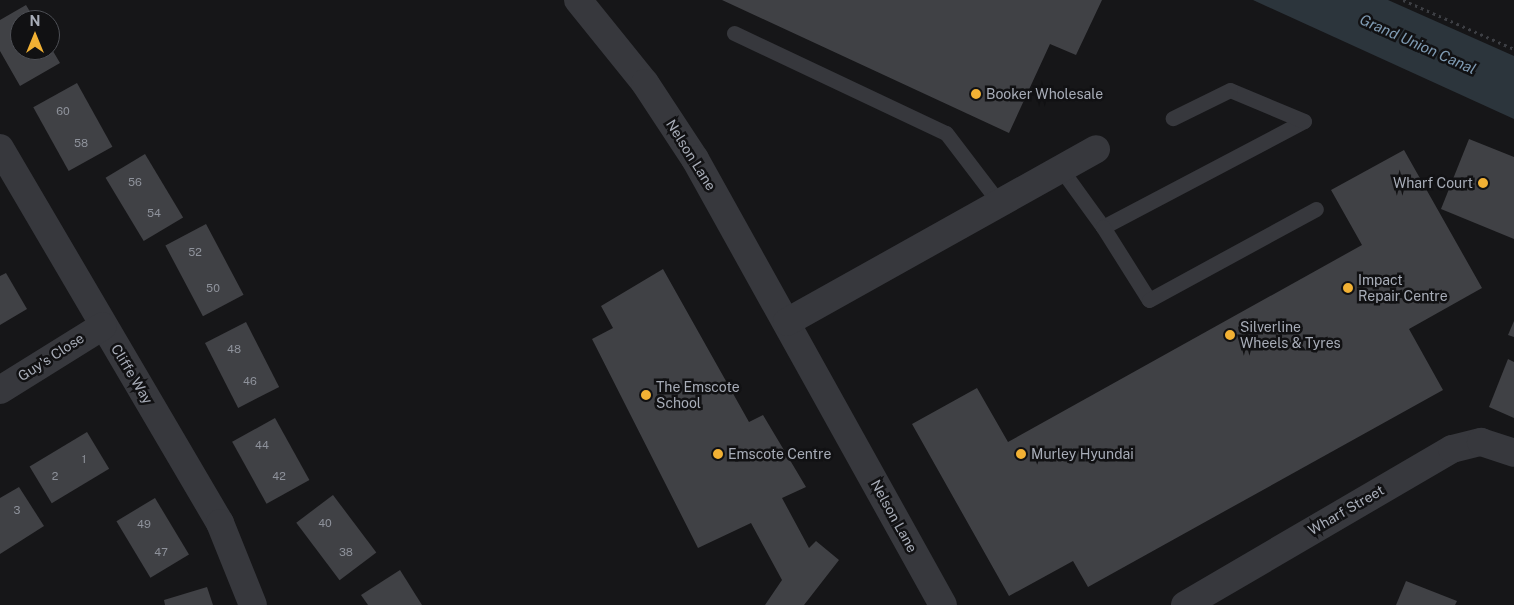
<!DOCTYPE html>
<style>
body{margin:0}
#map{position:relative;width:1514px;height:605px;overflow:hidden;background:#161618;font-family:"Public Sans",sans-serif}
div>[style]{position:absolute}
.water>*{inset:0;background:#2c353c}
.building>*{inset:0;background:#404145;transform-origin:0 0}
.path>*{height:3px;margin-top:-1.5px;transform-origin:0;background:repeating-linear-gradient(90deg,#3d3f44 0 2.5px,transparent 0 6.5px)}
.service>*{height:15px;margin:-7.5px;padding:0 7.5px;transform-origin:7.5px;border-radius:7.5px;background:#37383d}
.minor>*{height:28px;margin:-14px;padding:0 14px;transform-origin:14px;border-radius:14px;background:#37383d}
.dots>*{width:14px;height:14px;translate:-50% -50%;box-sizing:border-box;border:2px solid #111113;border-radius:50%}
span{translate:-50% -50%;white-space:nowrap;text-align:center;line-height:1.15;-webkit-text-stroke:5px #111113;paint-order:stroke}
.number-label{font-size:11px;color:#8e929b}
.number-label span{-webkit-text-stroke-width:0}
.poi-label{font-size:14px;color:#a8adb8}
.left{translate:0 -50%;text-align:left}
.right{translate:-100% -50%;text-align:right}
.street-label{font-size:14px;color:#a8adb8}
.water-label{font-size:15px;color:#7f9bb3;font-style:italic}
.north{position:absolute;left:10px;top:10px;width:50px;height:50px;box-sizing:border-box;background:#111113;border:1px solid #4d4f55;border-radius:50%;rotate:0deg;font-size:14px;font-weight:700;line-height:20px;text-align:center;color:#a8adb8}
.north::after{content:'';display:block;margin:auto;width:18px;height:22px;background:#f2b134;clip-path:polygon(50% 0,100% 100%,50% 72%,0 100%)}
</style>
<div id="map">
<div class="water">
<div style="clip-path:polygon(1253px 0,1388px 0,1514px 56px,1514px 119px)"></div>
</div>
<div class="building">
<div style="clip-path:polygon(722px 0,1102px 0,1076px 55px,1050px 44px,1009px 133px)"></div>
<div style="clip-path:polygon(26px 5px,35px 20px,20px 20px,20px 50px,50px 50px,50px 46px,60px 63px,20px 86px,0 51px,0 20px)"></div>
<div style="left:77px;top:83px;width:73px;height:50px;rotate:61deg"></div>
<div style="clip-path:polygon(1469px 139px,1514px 157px,1514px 239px,1441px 209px)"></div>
<div style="clip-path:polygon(1404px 150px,1482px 288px,1409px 329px,1443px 390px,1088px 587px,1073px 561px,1009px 596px,912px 424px,977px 388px,1008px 442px,1362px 245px,1331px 190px)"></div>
<div style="left:145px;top:154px;width:74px;height:46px;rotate:59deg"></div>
<div style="left:206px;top:224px;width:80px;height:46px;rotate:62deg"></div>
<div style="clip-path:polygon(663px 269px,749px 422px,763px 415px,806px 487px,782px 498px,809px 548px,816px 541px,839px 560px,804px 605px,765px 605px,782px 580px,751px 523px,698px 548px,592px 339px,613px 328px,601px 306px)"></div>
<div style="clip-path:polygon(6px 273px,27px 309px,0 325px,0 276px)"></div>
<div style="clip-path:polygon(1514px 321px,1514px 337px,1508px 335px)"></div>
<div style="left:246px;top:322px;width:73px;height:46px;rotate:63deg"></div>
<div style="clip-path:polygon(1508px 359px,1514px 362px,1514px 418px,1489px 407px)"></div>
<div style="left:275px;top:418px;width:71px;height:49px;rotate:61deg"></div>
<div style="left:87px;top:432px;width:43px;height:67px;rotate:59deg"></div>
<div style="clip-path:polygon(19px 487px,44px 526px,0 554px,0 498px)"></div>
<div style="left:333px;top:495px;width:72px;height:46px;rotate:53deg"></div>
<div style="left:155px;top:498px;width:66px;height:45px;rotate:59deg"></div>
<div style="clip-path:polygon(400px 570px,422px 605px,368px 605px,361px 595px)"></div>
<div style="clip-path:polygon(1406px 581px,1457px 601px,1455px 605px,1396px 605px)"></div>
<div style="clip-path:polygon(207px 587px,213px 605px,165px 605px,164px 600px)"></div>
</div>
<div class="path">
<div style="left:1403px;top:0;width:121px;rotate:23.8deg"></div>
</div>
<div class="service">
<div style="left:734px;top:33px;width:234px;rotate:25.3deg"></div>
<div style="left:946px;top:133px;width:89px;rotate:52.7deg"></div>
<div style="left:1061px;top:169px;width:72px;rotate:54.1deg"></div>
<div style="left:1103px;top:227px;width:227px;rotate:-27.8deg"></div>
<div style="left:1304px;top:121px;width:80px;rotate:-157.3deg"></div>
<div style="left:1230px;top:90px;width:64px;rotate:153.8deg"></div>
<div style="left:1103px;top:227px;width:86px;rotate:57.8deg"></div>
<div style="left:1149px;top:300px;width:190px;rotate:-28.6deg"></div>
</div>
<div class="minor">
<div style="left:578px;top:0;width:107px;rotate:51.1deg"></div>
<div style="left:645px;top:83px;width:91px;rotate:56.7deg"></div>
<div style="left:695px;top:159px;width:510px;rotate:60.92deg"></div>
<div style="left:0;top:148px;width:435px;rotate:59.6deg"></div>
<div style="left:220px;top:523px;width:88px;rotate:68.1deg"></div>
<div style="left:787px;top:322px;width:354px;rotate:-29.2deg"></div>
<div style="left:0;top:390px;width:121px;rotate:-31.9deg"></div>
<div style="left:1185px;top:605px;width:309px;rotate:-30.3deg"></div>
<div style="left:1452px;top:449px;width:30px;rotate:-14deg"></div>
<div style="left:1481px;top:442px;width:35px;rotate:18deg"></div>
</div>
<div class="dots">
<div style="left:976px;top:94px;background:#f2b134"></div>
<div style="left:1483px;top:183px;background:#f2b134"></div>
<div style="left:1348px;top:288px;background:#f2b134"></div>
<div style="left:1230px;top:335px;background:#f2b134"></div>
<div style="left:646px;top:395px;background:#f2b134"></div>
<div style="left:718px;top:454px;background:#f2b134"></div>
<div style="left:1021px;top:454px;background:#f2b134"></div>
</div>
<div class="number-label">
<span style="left:63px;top:111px">60</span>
<span style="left:81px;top:143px">58</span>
<span style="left:135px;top:182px">56</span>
<span style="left:154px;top:213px">54</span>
<span style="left:195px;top:252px">52</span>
<span style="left:213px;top:288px">50</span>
<span style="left:234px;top:349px">48</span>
<span style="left:250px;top:381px">46</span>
<span style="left:262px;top:445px">44</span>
<span style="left:84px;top:459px">1</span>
<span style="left:55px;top:476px">2</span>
<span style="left:279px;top:476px">42</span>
<span style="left:17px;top:510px">3</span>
<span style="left:325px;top:523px">40</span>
<span style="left:144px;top:524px">49</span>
<span style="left:161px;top:552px">47</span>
<span style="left:346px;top:552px">38</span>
</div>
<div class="poi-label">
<span class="left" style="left:986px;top:94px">Booker Wholesale</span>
<span class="right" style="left:1473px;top:183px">Wharf Court</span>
<span class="left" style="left:1358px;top:288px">Impact<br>Repair Centre</span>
<span class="left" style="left:1240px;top:335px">Silverline<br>Wheels &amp; Tyres</span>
<span class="left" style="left:656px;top:395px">The Emscote<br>School</span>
<span class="left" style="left:728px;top:454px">Emscote Centre</span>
<span class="left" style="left:1031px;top:454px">Murley Hyundai</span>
</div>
<div class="street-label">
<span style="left:691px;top:155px;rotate:58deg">Nelson Lane</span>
<span style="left:51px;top:357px;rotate:-33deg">Guy's Close</span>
<span style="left:132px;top:374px;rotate:59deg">Cliffe Way</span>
<span style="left:1346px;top:510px;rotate:-30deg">Wharf Street</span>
<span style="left:894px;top:516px;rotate:61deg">Nelson Lane</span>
</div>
<div class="water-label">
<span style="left:1418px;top:44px;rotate:24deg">Grand Union Canal</span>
</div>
<div class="north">N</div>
</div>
